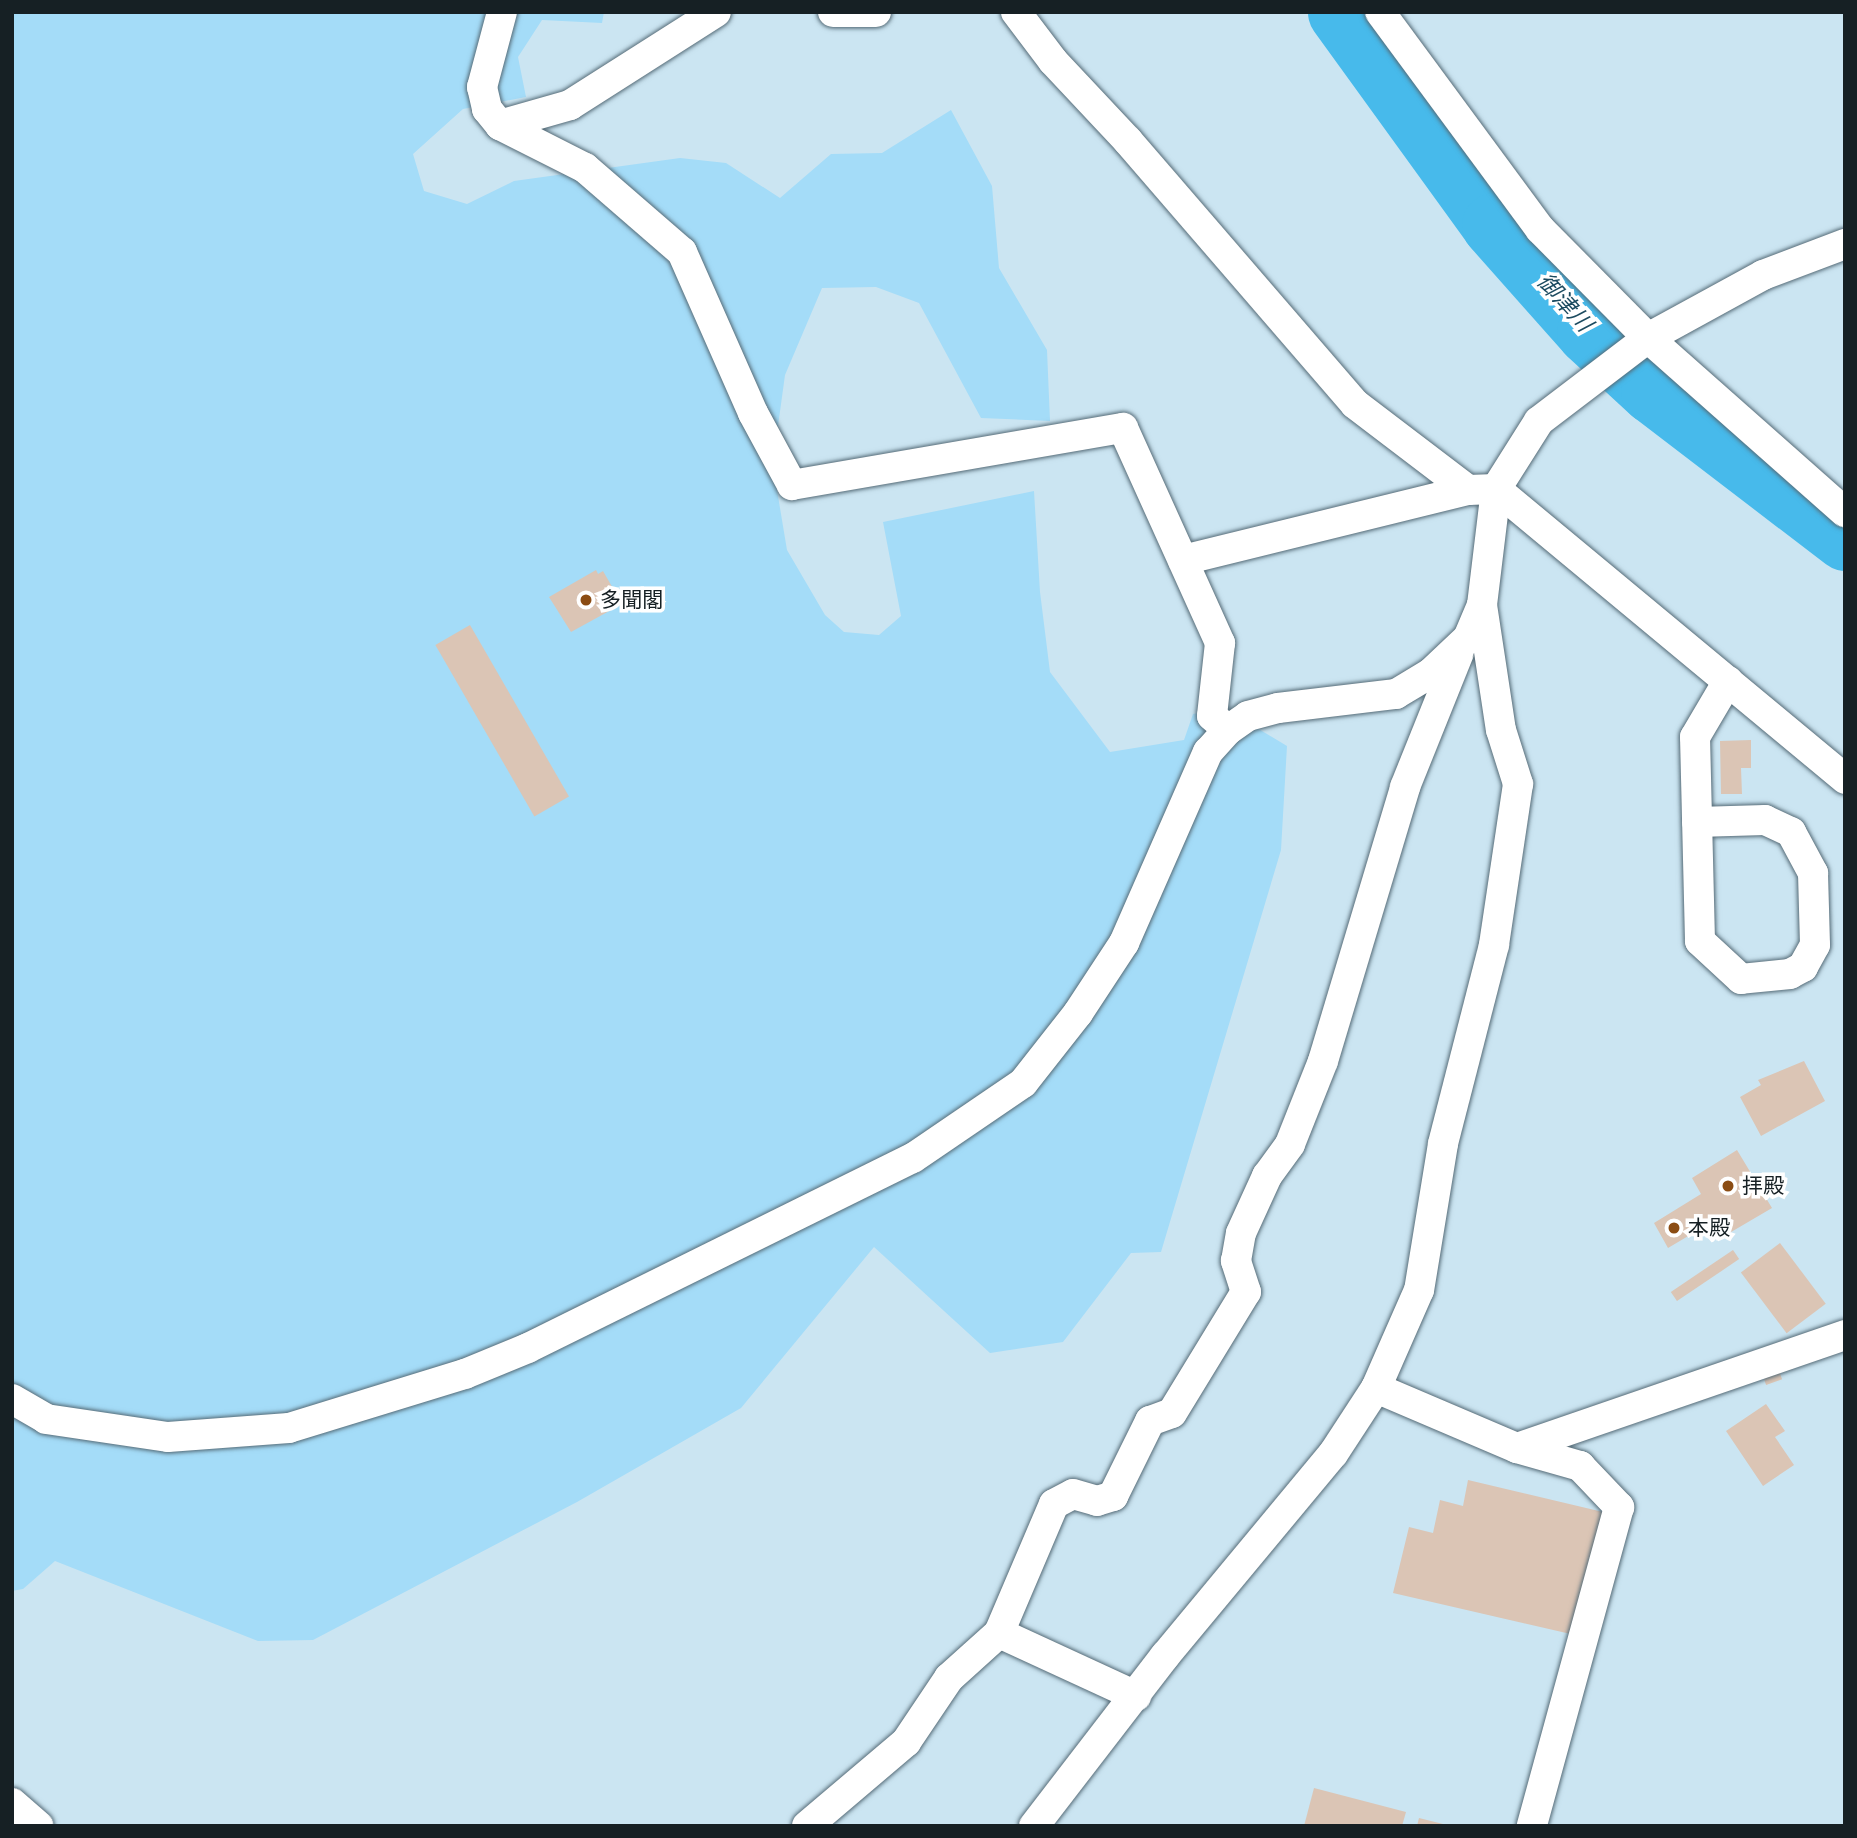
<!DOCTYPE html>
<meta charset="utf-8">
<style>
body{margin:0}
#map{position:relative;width:1857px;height:1838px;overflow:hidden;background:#cbe5f2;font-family:"Nunito Sans","Noto Sans JP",sans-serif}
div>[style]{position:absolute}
.green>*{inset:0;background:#a4dcf8}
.river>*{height:65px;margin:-32.5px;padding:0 32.5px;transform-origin:32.5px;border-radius:32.5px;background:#47baeb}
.building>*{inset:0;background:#dbc5b5;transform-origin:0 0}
.roads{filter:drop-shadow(0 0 2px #556b77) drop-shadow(0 0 2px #556b77)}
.minor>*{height:30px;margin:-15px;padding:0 15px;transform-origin:15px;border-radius:15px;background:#fff}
.dots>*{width:19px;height:19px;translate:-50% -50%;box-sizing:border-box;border:4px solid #fff;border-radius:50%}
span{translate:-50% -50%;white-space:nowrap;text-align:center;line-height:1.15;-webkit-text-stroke:7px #fff;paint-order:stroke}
.poi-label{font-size:21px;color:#162024}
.left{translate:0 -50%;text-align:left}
.water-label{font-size:23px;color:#1c4b60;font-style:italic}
.frame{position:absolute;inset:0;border:14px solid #162024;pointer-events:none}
</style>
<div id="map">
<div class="green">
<div style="clip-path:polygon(12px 12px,604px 12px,602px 23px,542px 20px,518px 57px,526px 97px,463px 109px,413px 154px,424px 191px,467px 204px,514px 181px,680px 158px,726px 163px,780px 198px,831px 154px,882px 153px,951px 110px,992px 186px,999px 268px,1047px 350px,1050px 421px,981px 418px,919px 303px,876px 287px,822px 288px,785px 375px,778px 426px,773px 466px,787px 550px,825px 615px,844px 632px,879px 635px,901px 616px,883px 522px,1034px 491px,1040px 592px,1050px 672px,1110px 752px,1184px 740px,1193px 714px,1225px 709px,1287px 746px,1281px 850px,1161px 1252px,1131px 1253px,1063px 1342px,990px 1353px,874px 1247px,741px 1408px,577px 1502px,313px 1640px,258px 1641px,55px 1561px,23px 1589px,12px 1591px)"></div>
</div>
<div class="river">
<div style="left:1340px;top:12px;width:263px;rotate:54.1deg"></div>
<div style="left:1494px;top:225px;width:143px;rotate:48.4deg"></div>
<div style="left:1589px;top:332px;width:87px;rotate:42.7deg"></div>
<div style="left:1653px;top:391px;width:242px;rotate:37.4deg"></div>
</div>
<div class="building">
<div style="clip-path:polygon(596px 570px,598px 574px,603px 571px,622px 604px,571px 632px,549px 597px)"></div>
<div style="left:470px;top:625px;width:198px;height:40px;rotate:60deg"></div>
<div style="clip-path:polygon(1751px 740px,1751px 768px,1741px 768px,1742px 794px,1721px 794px,1720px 741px)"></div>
<div style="clip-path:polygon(1804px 1061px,1825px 1101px,1761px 1136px,1740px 1097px,1761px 1085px,1758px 1080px)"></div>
<div style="clip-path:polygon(1737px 1150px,1772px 1208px,1726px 1235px,1717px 1219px,1668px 1248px,1654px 1223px,1701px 1194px,1692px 1178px)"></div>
<div style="left:1780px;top:1243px;width:76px;height:49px;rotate:53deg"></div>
<div style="left:1733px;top:1250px;width:11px;height:75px;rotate:56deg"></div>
<div style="left:1778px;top:1368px;width:12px;height:17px;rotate:70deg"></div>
<div style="clip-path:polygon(1766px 1404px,1785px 1431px,1775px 1437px,1794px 1465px,1763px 1486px,1726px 1431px)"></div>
<div style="clip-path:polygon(1468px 1480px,1603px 1512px,1575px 1635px,1393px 1593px,1409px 1527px,1433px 1533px,1440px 1500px,1463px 1506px)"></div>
<div style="clip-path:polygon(1314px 1788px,1406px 1812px,1402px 1826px,1304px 1826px)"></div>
<div style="clip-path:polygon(1419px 1818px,1447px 1825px,1447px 1826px,1417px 1826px)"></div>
</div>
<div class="roads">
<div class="minor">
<div style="left:502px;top:12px;width:78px;rotate:104.9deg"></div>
<div style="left:482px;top:87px;width:23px;rotate:77deg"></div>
<div style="left:487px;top:109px;width:21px;rotate:51deg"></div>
<div style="left:500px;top:125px;width:95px;rotate:26.8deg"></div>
<div style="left:585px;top:168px;width:128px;rotate:40.9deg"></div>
<div style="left:682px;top:252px;width:176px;rotate:66.2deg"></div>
<div style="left:753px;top:413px;width:82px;rotate:61.6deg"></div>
<div style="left:792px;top:485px;width:336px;rotate:-9.8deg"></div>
<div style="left:1123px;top:428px;width:236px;rotate:65.7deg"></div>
<div style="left:1220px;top:643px;width:73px;rotate:96.3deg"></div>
<div style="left:1212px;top:716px;width:21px;rotate:41deg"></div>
<div style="left:833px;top:12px;width:43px"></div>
<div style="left:1016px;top:12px;width:61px;rotate:52.9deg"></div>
<div style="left:1053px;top:61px;width:110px;rotate:46.8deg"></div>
<div style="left:1128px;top:141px;width:347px;rotate:49.2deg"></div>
<div style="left:1355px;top:404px;width:142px;rotate:37.3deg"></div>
<div style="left:1468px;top:490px;width:28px;rotate:-2deg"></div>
<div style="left:1496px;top:489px;width:454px;rotate:39.7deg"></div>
<div style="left:1380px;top:12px;width:270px;rotate:53.6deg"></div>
<div style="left:1540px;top:229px;width:153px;rotate:45.3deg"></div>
<div style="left:1648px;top:338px;width:263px;rotate:41.5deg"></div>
<div style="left:500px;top:125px;width:73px;rotate:-15.9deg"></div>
<div style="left:570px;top:105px;width:173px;rotate:-32.5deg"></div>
<div style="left:1183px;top:560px;width:293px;rotate:-13.8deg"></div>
<div style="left:1482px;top:605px;width:126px;rotate:81.4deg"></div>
<div style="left:1501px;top:730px;width:57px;rotate:72.5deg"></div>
<div style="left:1518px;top:784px;width:163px;rotate:98.5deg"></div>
<div style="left:1494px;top:945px;width:205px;rotate:104.4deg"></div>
<div style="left:1443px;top:1144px;width:148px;rotate:99.3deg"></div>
<div style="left:1419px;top:1290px;width:107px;rotate:113.7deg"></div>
<div style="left:1376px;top:1388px;width:153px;rotate:23.1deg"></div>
<div style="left:1517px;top:1448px;width:66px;rotate:15.9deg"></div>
<div style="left:1580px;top:1466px;width:57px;rotate:46.4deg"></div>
<div style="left:1619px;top:1507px;width:331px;rotate:105.3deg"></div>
<div style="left:1697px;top:822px;width:68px;rotate:-1.7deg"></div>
<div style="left:1765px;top:820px;width:29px;rotate:25deg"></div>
<div style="left:1791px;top:832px;width:47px;rotate:61.8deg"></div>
<div style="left:1813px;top:873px;width:72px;rotate:88.4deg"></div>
<div style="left:1815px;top:945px;width:25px;rotate:119deg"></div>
<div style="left:1803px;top:967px;width:15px;rotate:152deg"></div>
<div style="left:1790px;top:974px;width:49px;rotate:174.2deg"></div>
<div style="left:1741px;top:979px;width:56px;rotate:-137.2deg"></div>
<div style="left:1700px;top:941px;width:204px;rotate:-91.4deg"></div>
<div style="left:1695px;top:737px;width:65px;rotate:-59.5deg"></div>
<div style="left:12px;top:1399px;width:39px;rotate:30deg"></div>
<div style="left:46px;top:1419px;width:123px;rotate:8.4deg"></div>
<div style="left:168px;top:1437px;width:121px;rotate:-4.3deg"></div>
<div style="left:289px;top:1428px;width:184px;rotate:-17.1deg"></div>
<div style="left:465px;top:1374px;width:68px;rotate:-22.4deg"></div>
<div style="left:528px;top:1348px;width:429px;rotate:-26.3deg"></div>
<div style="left:913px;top:1158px;width:133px;rotate:-34.3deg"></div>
<div style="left:1023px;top:1083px;width:89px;rotate:-51.8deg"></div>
<div style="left:1078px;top:1013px;width:84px;rotate:-56.7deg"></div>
<div style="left:1124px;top:943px;width:209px;rotate:-66.3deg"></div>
<div style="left:1208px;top:752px;width:30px;rotate:-48deg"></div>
<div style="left:1228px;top:730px;width:24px;rotate:-35deg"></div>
<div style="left:1248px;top:716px;width:31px;rotate:-15deg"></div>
<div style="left:1278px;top:708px;width:119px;rotate:-6.8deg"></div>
<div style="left:1396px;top:694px;width:41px;rotate:-31deg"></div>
<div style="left:1431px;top:673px;width:51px;rotate:-43.4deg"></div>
<div style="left:1468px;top:638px;width:36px;rotate:-67deg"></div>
<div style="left:1482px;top:605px;width:117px;rotate:-83.1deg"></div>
<div style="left:1496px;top:489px;width:80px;rotate:-57.7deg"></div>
<div style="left:1539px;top:421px;width:137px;rotate:-37.3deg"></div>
<div style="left:1648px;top:338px;width:131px;rotate:-28.7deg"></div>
<div style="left:1763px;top:275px;width:88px;rotate:-20.7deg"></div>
<div style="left:1517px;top:1448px;width:347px;rotate:-19deg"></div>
<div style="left:999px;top:1633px;width:151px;rotate:24.7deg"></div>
<div style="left:12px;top:1803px;width:35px;rotate:41deg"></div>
<div style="left:807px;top:1826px;width:130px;rotate:-40.3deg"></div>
<div style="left:906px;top:1742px;width:77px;rotate:-56.1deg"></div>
<div style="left:949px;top:1678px;width:67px;rotate:-42deg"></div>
<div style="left:999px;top:1633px;width:140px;rotate:-66.9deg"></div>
<div style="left:1054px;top:1504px;width:21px;rotate:-28deg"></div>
<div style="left:1073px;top:1494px;width:25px;rotate:16deg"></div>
<div style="left:1097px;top:1501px;width:17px;rotate:-17deg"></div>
<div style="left:1113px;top:1496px;width:84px;rotate:-63.7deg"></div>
<div style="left:1150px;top:1421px;width:23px;rotate:-20deg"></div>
<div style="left:1172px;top:1413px;width:142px;rotate:-58.6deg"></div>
<div style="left:1246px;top:1292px;width:33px;rotate:-108deg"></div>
<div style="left:1236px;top:1261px;width:28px;rotate:-80deg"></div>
<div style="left:1241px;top:1233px;width:63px;rotate:-65.5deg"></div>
<div style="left:1267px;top:1176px;width:39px;rotate:-54deg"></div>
<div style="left:1290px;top:1144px;width:89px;rotate:-68.3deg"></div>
<div style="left:1323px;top:1061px;width:286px;rotate:-73.3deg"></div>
<div style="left:1405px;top:787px;width:144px;rotate:-68.1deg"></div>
<div style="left:1034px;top:1826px;width:215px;rotate:-52.4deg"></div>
<div style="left:1165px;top:1656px;width:263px;rotate:-50.3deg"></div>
<div style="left:1333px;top:1454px;width:79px;rotate:-56.9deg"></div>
</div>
</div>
<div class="dots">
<div style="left:586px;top:600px;background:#8b4c13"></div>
<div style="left:1728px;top:1186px;background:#8b4c13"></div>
<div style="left:1674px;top:1228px;background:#8b4c13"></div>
</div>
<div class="poi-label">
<span class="left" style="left:600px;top:600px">多聞閣</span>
<span class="left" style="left:1742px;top:1186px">拝殿</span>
<span class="left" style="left:1688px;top:1228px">本殿</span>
</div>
<div class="water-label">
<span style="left:1564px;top:303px;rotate:48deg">御津川</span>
</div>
<div class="frame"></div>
</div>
